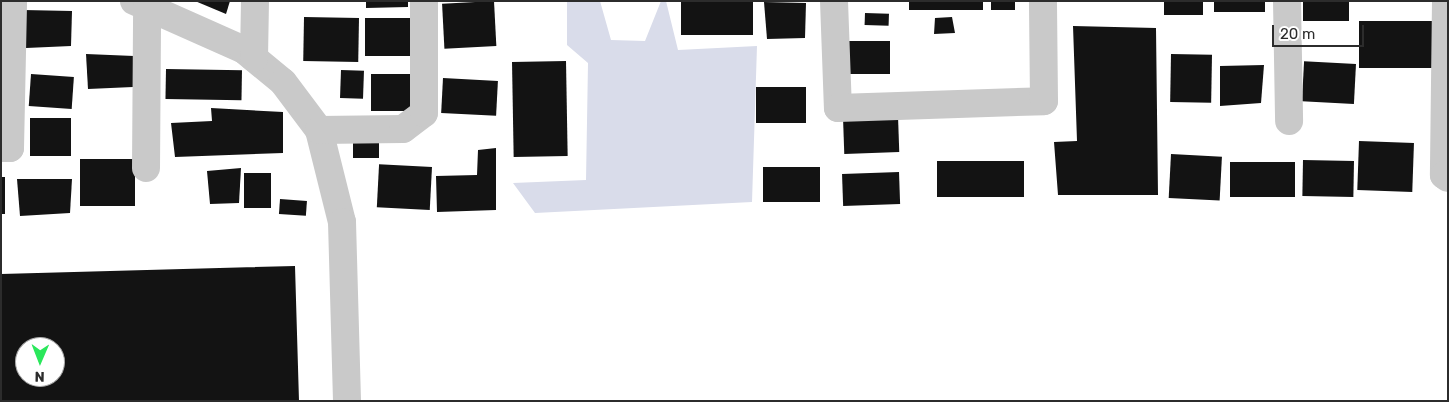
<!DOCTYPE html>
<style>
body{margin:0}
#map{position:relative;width:1449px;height:402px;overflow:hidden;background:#fff;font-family:Rubik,sans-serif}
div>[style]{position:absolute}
.green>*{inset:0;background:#d9dcea}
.building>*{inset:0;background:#131313;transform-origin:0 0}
.minor>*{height:28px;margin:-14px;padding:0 14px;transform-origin:14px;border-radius:14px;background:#c9c9c9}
span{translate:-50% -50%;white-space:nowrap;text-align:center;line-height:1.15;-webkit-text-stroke:5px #fff;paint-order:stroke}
.frame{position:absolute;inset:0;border:2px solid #2c2c2c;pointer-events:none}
.north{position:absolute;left:15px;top:337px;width:50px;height:50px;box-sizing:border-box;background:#fff;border:1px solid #ababab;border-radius:50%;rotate:181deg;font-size:14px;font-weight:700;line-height:20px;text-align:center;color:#2c2c2c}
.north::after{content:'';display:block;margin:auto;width:18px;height:22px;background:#2ae75b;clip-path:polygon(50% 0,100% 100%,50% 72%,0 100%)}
.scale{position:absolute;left:1272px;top:25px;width:92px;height:22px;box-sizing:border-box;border:2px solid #2c2c2c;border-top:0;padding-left:6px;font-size:15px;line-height:18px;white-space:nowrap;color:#2c2c2c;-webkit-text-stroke:4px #fff;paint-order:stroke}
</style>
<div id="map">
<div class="green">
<div style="clip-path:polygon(567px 1px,600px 1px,611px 40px,645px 41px,661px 1px,666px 1px,678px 50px,757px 46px,752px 202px,535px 213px,513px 183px,586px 180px,588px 63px,567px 45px)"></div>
</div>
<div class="building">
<div style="clip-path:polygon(195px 1px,230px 1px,226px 14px)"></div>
<div style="clip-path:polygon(366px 1px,408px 1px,408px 7px,366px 8px)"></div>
<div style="left:494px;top:1px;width:45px;height:52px;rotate:87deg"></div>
<div style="left:681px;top:1px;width:72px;height:34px"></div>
<div style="left:909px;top:1px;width:74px;height:9px"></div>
<div style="left:991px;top:1px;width:24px;height:9px"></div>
<div style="left:1164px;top:1px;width:39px;height:14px"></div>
<div style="left:1214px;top:1px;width:51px;height:11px"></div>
<div style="left:1303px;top:1px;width:46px;height:20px"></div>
<div style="clip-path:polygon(764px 2px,806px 3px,805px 38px,767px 39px)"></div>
<div style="clip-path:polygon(23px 10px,72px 11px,71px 46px,26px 48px)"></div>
<div style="left:865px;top:13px;width:24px;height:12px;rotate:2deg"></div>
<div style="clip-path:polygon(952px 17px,955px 33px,934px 34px,935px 18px)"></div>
<div style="left:359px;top:18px;width:44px;height:55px;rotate:91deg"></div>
<div style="left:412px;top:18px;width:38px;height:47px;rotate:90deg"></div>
<div style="left:1432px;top:21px;width:47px;height:73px;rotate:90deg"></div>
<div style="clip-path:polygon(1073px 26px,1156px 28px,1158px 195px,1058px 195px,1054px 142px,1077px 141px)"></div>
<div style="left:844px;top:41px;width:46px;height:33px"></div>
<div style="clip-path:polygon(86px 54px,134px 56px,133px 87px,88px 89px)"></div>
<div style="left:1171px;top:54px;width:41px;height:48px;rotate:1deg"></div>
<div style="left:566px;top:61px;width:95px;height:54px;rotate:89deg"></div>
<div style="left:1356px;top:64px;width:40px;height:52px;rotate:93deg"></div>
<div style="clip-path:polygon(1264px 65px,1261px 103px,1220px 106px,1220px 66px)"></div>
<div style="left:166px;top:69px;width:76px;height:30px;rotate:1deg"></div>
<div style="left:341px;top:70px;width:23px;height:28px;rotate:2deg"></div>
<div style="left:31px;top:74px;width:43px;height:32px;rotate:4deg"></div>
<div style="left:371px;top:74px;width:39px;height:37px"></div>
<div style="left:443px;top:78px;width:55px;height:35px;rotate:3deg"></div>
<div style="left:806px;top:87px;width:36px;height:50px;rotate:90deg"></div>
<div style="clip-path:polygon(211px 108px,283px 112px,283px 153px,175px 157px,171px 123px,212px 121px)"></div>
<div style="left:898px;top:116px;width:36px;height:55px;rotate:88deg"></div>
<div style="left:71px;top:118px;width:38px;height:41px;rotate:90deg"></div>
<div style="left:1359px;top:141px;width:55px;height:49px;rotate:2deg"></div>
<div style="left:353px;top:142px;width:26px;height:16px"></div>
<div style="clip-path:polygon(496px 148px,496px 210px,437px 212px,436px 176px,477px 175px,478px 150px)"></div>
<div style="left:1171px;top:154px;width:51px;height:44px;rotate:3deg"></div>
<div style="left:80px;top:159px;width:55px;height:47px"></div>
<div style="left:1303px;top:160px;width:51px;height:36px;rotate:1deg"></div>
<div style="left:937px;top:161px;width:87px;height:36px"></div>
<div style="left:1230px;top:162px;width:65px;height:35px"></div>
<div style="left:432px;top:167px;width:43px;height:53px;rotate:93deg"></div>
<div style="left:763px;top:167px;width:57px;height:35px"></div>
<div style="clip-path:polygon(241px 168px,239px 203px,210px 204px,207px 171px)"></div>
<div style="left:899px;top:172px;width:32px;height:57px;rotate:88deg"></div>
<div style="left:244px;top:173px;width:27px;height:35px"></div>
<div style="left:1px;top:177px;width:4px;height:37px"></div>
<div style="clip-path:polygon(17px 179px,72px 179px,70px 213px,20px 216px)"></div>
<div style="left:280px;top:199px;width:27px;height:15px;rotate:4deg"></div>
<div style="clip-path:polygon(evenodd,295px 266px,299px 401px,1px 401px,1px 274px,295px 266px,25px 347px,55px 347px,55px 377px,25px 377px,25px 347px)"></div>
</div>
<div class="minor">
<div style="left:134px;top:1px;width:120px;rotate:24deg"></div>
<div style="left:244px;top:50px;width:50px;rotate:39.4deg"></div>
<div style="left:283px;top:82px;width:60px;rotate:53.1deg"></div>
<div style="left:319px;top:130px;width:95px;rotate:76deg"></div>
<div style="left:342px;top:222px;width:179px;rotate:88.4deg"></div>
<div style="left:834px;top:1px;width:107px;rotate:87.9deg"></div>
<div style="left:838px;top:108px;width:206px;rotate:-1.9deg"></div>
<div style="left:1044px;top:101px;width:100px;rotate:-90.6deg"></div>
<div style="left:1287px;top:1px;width:120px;rotate:89deg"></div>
<div style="left:1446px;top:1px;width:174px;rotate:90.7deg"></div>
<div style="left:1444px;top:175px;width:5px;rotate:37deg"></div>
<div style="left:254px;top:58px;width:57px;rotate:-89deg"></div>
<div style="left:319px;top:130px;width:84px;rotate:-0.7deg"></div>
<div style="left:403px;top:129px;width:26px;rotate:-37deg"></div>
<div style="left:424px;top:113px;width:112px;rotate:-90deg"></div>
<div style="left:1px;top:148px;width:9px"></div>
<div style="left:10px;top:148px;width:147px;rotate:-88.8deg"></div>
<div style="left:146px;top:168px;width:161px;rotate:-89.6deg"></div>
</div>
<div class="frame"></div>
<div class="north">N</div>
<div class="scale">20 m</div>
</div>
